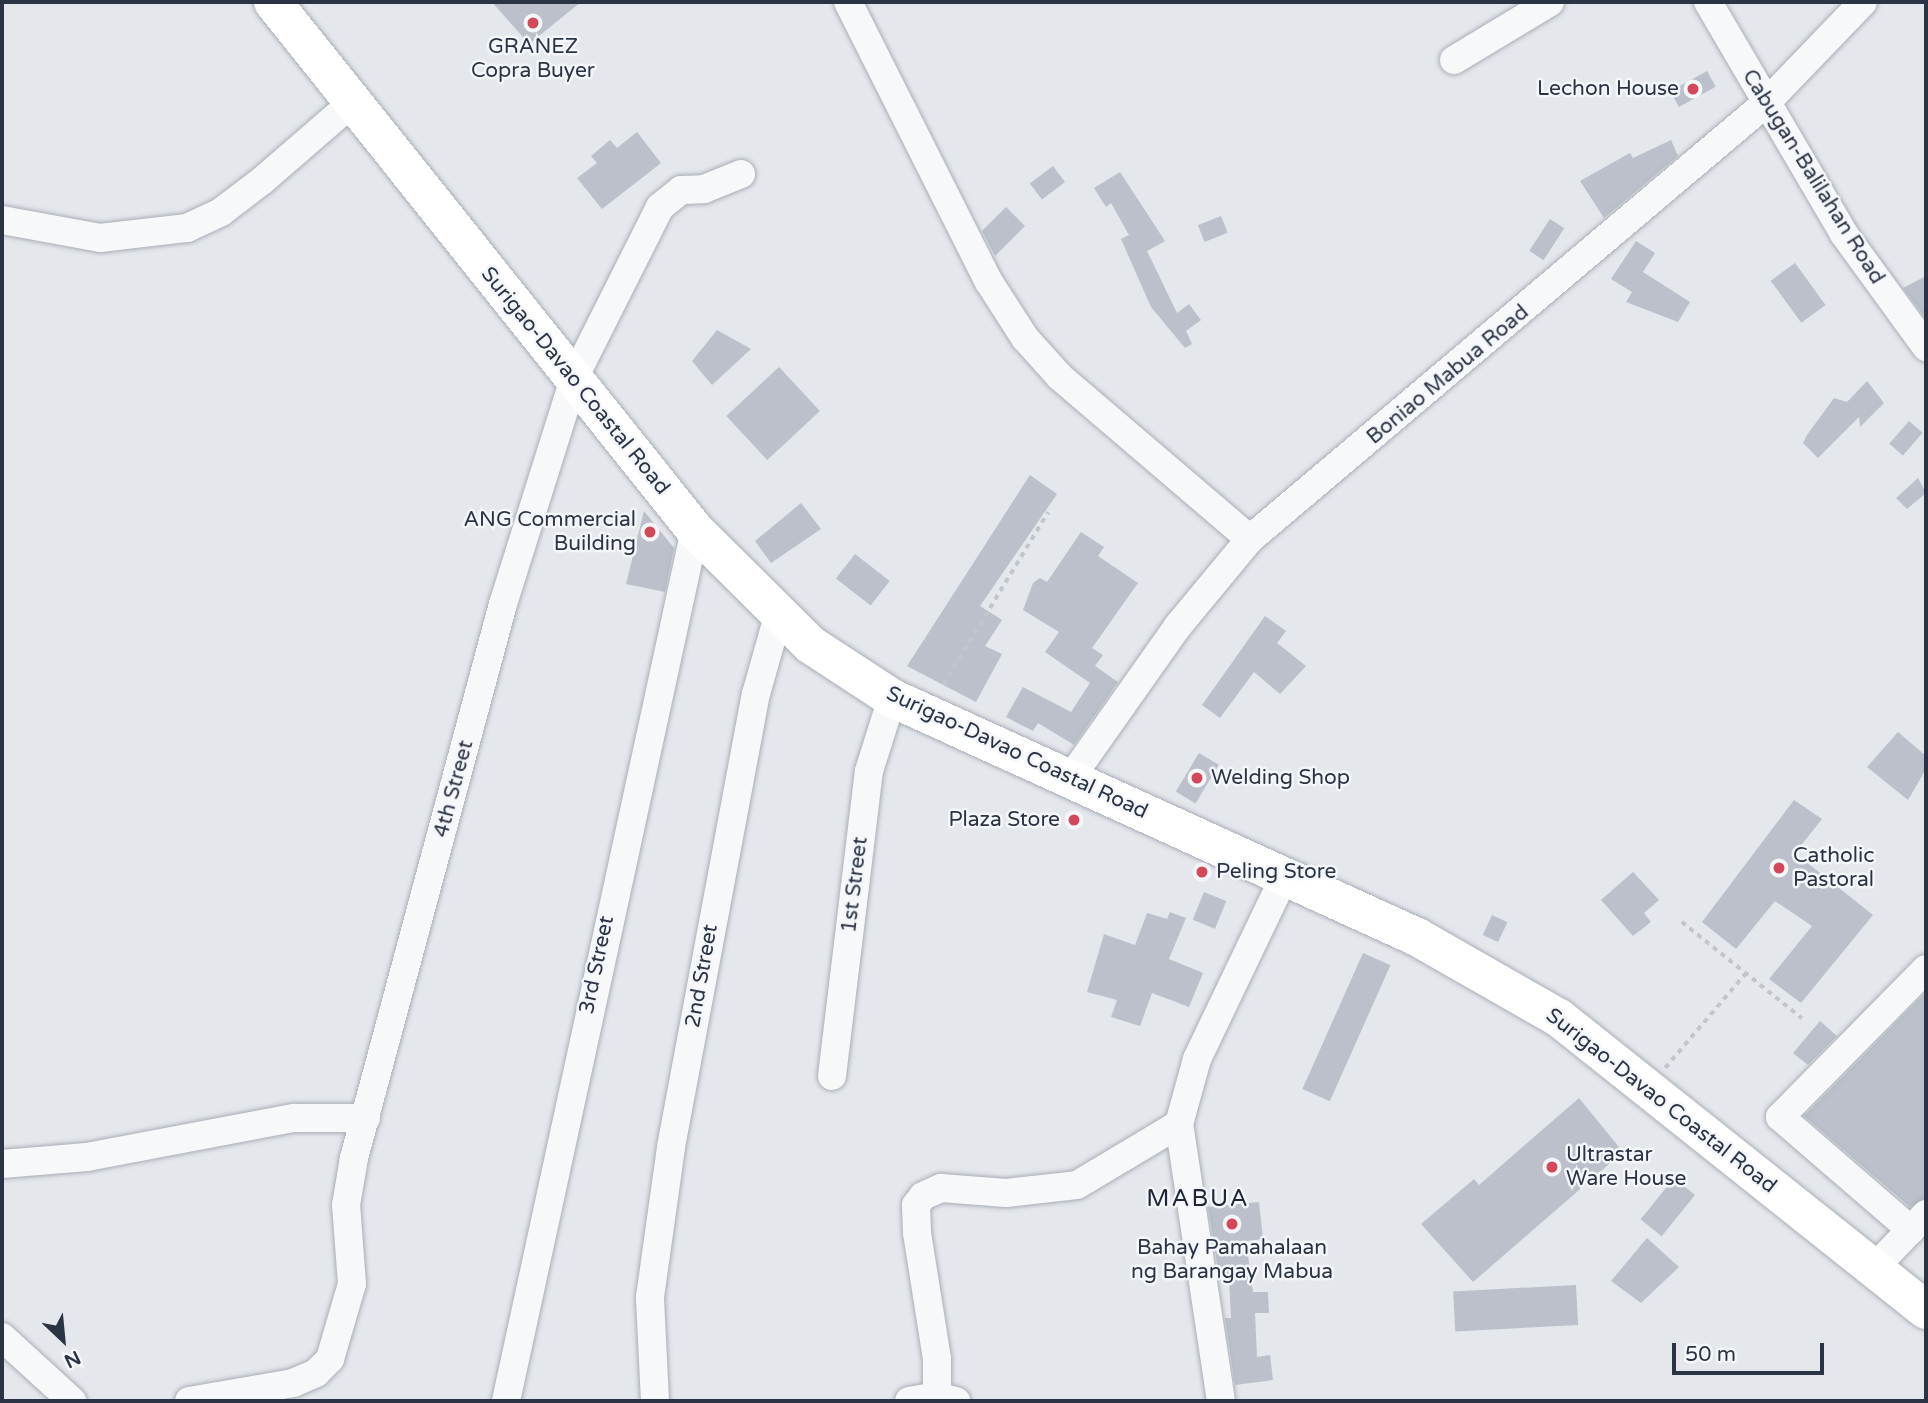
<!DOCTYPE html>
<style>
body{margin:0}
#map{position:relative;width:1928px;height:1403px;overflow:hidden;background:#e4e7ec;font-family:"Varela Round",sans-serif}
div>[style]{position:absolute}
.building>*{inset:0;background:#bbc0ca;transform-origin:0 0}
.path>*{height:3.5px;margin-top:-1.75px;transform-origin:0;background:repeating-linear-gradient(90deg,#c2c5cb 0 5px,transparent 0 10px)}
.roads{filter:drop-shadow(0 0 2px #a9aeb7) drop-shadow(0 0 2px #a9aeb7)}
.minor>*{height:28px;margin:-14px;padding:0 14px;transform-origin:14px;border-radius:14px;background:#f7f8fa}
.highway>*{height:38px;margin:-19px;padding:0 19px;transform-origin:19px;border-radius:19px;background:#fff}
.dots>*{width:19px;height:19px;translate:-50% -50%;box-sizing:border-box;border:4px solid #f4f6f9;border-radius:50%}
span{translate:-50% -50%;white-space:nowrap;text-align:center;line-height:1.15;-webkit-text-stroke:5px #f4f6f9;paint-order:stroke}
.poi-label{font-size:21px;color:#2b3445}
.right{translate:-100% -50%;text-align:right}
.left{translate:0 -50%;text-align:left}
.street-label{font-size:21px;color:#2b3445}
.quarter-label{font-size:24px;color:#1d2536;letter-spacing:2px}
.frame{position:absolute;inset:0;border:4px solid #2b3445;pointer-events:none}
.north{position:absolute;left:28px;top:1305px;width:70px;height:70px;-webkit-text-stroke:5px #f4f6f9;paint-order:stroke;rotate:154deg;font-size:19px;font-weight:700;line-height:28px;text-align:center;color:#2b3445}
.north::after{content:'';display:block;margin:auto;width:24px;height:32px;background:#2b3445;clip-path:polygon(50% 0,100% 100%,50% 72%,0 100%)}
.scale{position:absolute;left:1672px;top:1343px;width:152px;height:32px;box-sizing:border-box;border:4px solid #2b3445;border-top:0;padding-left:9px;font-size:21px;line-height:24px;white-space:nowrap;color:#2b3445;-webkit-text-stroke:5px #f4f6f9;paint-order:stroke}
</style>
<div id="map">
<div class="building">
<div style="clip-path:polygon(492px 2px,581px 2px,529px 44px)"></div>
<div style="left:1707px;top:71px;width:18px;height:42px;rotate:61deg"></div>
<div style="clip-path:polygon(637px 132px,661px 163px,602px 209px,577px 178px,597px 163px,591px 156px,610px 140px,617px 148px)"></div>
<div style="clip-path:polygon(1671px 140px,1678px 156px,1604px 218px,1580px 181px,1630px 153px,1633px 158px)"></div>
<div style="left:1053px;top:166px;width:20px;height:29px;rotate:53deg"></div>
<div style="clip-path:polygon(1120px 172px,1165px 241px,1147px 251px,1177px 313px,1189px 304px,1201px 320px,1186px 331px,1192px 344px,1185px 348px,1151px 307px,1121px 239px,1129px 235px,1111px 203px,1106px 207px,1094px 188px)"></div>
<div style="clip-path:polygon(1006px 207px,1025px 226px,995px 256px,982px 231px)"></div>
<div style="left:1221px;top:216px;width:18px;height:25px;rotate:68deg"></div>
<div style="left:1550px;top:219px;width:17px;height:38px;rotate:33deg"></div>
<div style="clip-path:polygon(1636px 241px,1655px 253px,1643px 272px,1690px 302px,1678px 322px,1626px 302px,1632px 292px,1611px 279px)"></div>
<div style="left:1795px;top:263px;width:52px;height:30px;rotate:54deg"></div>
<div style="clip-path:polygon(1926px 276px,1926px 319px,1903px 288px)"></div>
<div style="clip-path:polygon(717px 330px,751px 349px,712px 385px,692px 361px)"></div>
<div style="left:779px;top:367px;width:60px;height:72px;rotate:47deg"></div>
<div style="clip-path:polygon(1867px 381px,1884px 403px,1860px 427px,1859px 417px,1818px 458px,1803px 443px,1807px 435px,1834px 398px,1847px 402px)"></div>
<div style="left:1909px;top:421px;width:18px;height:30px;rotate:41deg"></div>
<div style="clip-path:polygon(1030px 475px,1057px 494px,980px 606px,1002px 620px,985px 646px,1002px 654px,976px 702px,907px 666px)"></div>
<div style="clip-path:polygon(1918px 478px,1926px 493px,1907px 509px,1896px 498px)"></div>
<div style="clip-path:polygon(801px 503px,821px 529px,771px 563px,755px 541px)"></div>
<div style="clip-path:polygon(644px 511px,674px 548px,665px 592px,626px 584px)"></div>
<div style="clip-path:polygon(1081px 532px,1104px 547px,1098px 556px,1138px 583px,1092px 648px,1103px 655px,1095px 666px,1118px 682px,1074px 745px,1038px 723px,1033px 731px,1006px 717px,1023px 687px,1071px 712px,1090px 683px,1045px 652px,1059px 632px,1023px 610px,1033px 583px,1040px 578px,1047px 582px)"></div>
<div style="left:855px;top:554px;width:44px;height:31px;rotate:38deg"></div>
<div style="clip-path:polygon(1265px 616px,1286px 631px,1277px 643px,1306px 666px,1280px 694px,1254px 672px,1220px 718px,1202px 705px)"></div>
<div style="clip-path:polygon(1898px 732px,1926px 756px,1926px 769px,1908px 800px,1867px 767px)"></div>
<div style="left:1199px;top:753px;width:23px;height:45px;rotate:31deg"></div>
<div style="clip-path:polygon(1794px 800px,1822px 819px,1795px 853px,1873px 915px,1801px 1003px,1769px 979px,1812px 926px,1775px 901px,1736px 949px,1702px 922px)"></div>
<div style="clip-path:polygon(1633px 872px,1659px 900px,1644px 913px,1651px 922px,1633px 936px,1601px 900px)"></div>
<div style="left:1204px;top:892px;width:24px;height:30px;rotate:22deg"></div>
<div style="clip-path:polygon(1170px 912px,1186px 918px,1169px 959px,1203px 973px,1189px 1007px,1152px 993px,1140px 1026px,1111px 1017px,1117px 1000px,1087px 992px,1104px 934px,1135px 945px,1147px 913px,1167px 919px)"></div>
<div style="left:1492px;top:915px;width:17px;height:22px;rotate:25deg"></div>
<div style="left:1363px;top:953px;width:30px;height:149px;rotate:24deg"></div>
<div style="clip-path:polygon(1926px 992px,1926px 1198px,1910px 1207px,1804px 1116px)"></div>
<div style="clip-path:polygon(1820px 1021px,1837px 1036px,1808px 1065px,1793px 1053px)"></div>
<div style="clip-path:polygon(1579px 1098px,1623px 1152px,1473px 1282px,1421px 1224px,1474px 1179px,1479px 1185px)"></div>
<div style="left:1674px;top:1178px;width:27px;height:53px;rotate:39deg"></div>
<div style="clip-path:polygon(1259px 1202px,1263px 1239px,1246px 1241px,1253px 1292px,1268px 1292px,1269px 1313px,1255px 1313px,1257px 1357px,1270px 1355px,1273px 1380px,1235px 1385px,1225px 1318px,1231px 1318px,1229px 1280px,1220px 1281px,1208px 1207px)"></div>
<div style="clip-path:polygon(1647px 1238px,1679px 1267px,1641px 1303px,1611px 1281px)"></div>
<div style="left:1576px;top:1285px;width:40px;height:123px;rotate:87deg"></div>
</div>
<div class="path">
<div style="left:943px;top:685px;width:202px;rotate:-58.7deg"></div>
<div style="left:1682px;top:922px;width:154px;rotate:38.7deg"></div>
<div style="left:1665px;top:1068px;width:123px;rotate:-49.6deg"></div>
</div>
<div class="roads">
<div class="minor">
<div style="left:848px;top:2px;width:313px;rotate:63.3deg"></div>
<div style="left:989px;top:282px;width:67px;rotate:57.3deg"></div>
<div style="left:1025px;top:338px;width:52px;rotate:48.1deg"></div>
<div style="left:1060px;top:377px;width:250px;rotate:40.5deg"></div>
<div style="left:1708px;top:2px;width:269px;rotate:59.6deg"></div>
<div style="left:1844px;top:234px;width:140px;rotate:54deg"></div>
<div style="left:1454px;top:60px;width:112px;rotate:-31.1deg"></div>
<div style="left:2px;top:220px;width:100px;rotate:10.4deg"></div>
<div style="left:100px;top:238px;width:88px;rotate:-6.6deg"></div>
<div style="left:187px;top:228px;width:38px;rotate:-25deg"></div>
<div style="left:221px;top:212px;width:53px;rotate:-37.3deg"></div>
<div style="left:263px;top:180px;width:119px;rotate:-40.9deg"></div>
<div style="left:1070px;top:779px;width:187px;rotate:-54.8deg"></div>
<div style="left:1178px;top:626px;width:113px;rotate:-50.4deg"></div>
<div style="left:1250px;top:539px;width:674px;rotate:-40.19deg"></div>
<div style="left:1765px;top:104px;width:141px;rotate:-46.1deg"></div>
<div style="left:832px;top:1076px;width:307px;rotate:-83.1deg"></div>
<div style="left:869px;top:771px;width:77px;rotate:-72.5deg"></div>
<div style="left:2px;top:1164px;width:85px;rotate:-4.7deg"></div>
<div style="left:87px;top:1157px;width:211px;rotate:-10.7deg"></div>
<div style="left:294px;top:1118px;width:72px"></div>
<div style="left:1911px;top:1230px;width:173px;rotate:-139.2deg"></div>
<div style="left:1780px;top:1117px;width:208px;rotate:-45.4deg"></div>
<div style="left:1874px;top:1268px;width:75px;rotate:-46.1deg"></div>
<div style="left:2px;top:1337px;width:95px;rotate:42.4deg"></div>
<div style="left:937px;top:1396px;width:37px;rotate:-90deg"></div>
<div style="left:937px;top:1359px;width:128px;rotate:-99deg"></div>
<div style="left:917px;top:1233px;width:28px;rotate:-92deg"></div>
<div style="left:916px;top:1205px;width:11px;rotate:-52deg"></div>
<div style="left:923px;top:1196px;width:20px;rotate:-24deg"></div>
<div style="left:941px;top:1188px;width:65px;rotate:4.4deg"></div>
<div style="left:1006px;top:1193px;width:71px;rotate:-6.4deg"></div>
<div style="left:1077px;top:1185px;width:119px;rotate:-30.9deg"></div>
<div style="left:189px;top:1401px;width:106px;rotate:-9.8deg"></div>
<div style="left:293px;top:1383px;width:25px;rotate:-23deg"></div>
<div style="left:316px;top:1373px;width:20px;rotate:-45deg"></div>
<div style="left:330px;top:1359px;width:78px;rotate:-73.7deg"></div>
<div style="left:352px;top:1284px;width:79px;rotate:-94.3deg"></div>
<div style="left:346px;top:1205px;width:48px;rotate:-80.3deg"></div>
<div style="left:354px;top:1158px;width:574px;rotate:-74.95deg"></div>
<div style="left:503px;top:604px;width:239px;rotate:-72.5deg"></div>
<div style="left:575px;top:376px;width:189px;rotate:-63.3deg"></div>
<div style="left:660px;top:207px;width:27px;rotate:-39deg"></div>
<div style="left:681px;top:190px;width:23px;rotate:-2deg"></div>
<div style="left:704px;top:189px;width:40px;rotate:-22deg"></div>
<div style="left:506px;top:1401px;width:891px;rotate:-77.76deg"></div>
<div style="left:655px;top:1401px;width:104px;rotate:-92.8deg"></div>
<div style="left:650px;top:1297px;width:151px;rotate:-82deg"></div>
<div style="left:671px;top:1147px;width:461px;rotate:-79.4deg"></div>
<div style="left:756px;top:694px;width:81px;rotate:-74.2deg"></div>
<div style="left:909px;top:1401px;width:28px;rotate:-10deg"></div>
<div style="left:937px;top:1396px;width:20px;rotate:15deg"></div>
<div style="left:1221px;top:1401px;width:280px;rotate:-98.6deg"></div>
<div style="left:1179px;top:1124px;width:67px;rotate:-74.5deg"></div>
<div style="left:1197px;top:1059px;width:204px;rotate:-64.4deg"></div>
</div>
<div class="highway">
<div style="left:273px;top:2px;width:676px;rotate:51.37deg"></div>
<div style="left:695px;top:530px;width:163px;rotate:44.8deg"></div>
<div style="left:811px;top:645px;width:97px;rotate:33.2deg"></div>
<div style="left:892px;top:698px;width:577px;rotate:24.48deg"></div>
<div style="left:1417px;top:937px;width:163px;rotate:29.7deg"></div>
<div style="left:1559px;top:1018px;width:469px;rotate:38.5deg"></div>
</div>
</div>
<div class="dots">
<div style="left:533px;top:23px;background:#d1495b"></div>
<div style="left:1693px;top:89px;background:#d1495b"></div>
<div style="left:650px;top:532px;background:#d1495b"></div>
<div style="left:1197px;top:778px;background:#d1495b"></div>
<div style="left:1074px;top:820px;background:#d1495b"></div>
<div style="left:1779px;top:868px;background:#d1495b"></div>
<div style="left:1202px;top:872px;background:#d1495b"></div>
<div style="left:1552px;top:1167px;background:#d1495b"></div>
<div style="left:1232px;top:1224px;background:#d1495b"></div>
</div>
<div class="poi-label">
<span style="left:533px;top:59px">GRANEZ<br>Copra Buyer</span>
<span class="right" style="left:1679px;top:89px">Lechon House</span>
<span class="right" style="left:636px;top:532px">ANG Commercial<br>Building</span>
<span class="left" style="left:1211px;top:778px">Welding Shop</span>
<span class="right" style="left:1060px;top:820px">Plaza Store</span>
<span class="left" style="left:1793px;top:868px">Catholic<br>Pastoral</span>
<span class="left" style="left:1216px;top:872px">Peling Store</span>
<span class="left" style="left:1566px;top:1167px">Ultrastar<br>Ware House</span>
<span style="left:1232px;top:1260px">Bahay Pamahalaan<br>ng Barangay Mabua</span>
</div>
<div class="street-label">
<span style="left:1813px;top:177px;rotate:58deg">Cabugan-Balilahan Road</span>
<span style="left:1448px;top:375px;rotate:-40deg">Boniao Mabua Road</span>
<span style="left:575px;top:381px;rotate:51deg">Surigao-Davao Coastal Road</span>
<span style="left:1017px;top:753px;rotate:25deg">Surigao-Davao Coastal Road</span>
<span style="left:454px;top:789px;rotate:-75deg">4th Street</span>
<span style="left:855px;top:885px;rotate:-83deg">1st Street</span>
<span style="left:597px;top:965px;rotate:-78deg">3rd Street</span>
<span style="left:702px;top:976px;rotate:-80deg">2nd Street</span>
<span style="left:1661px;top:1101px;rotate:38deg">Surigao-Davao Coastal Road</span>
</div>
<div class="quarter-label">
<span style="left:1198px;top:1199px">MABUA</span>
</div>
<div class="frame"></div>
<div class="north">N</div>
<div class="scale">50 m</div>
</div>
